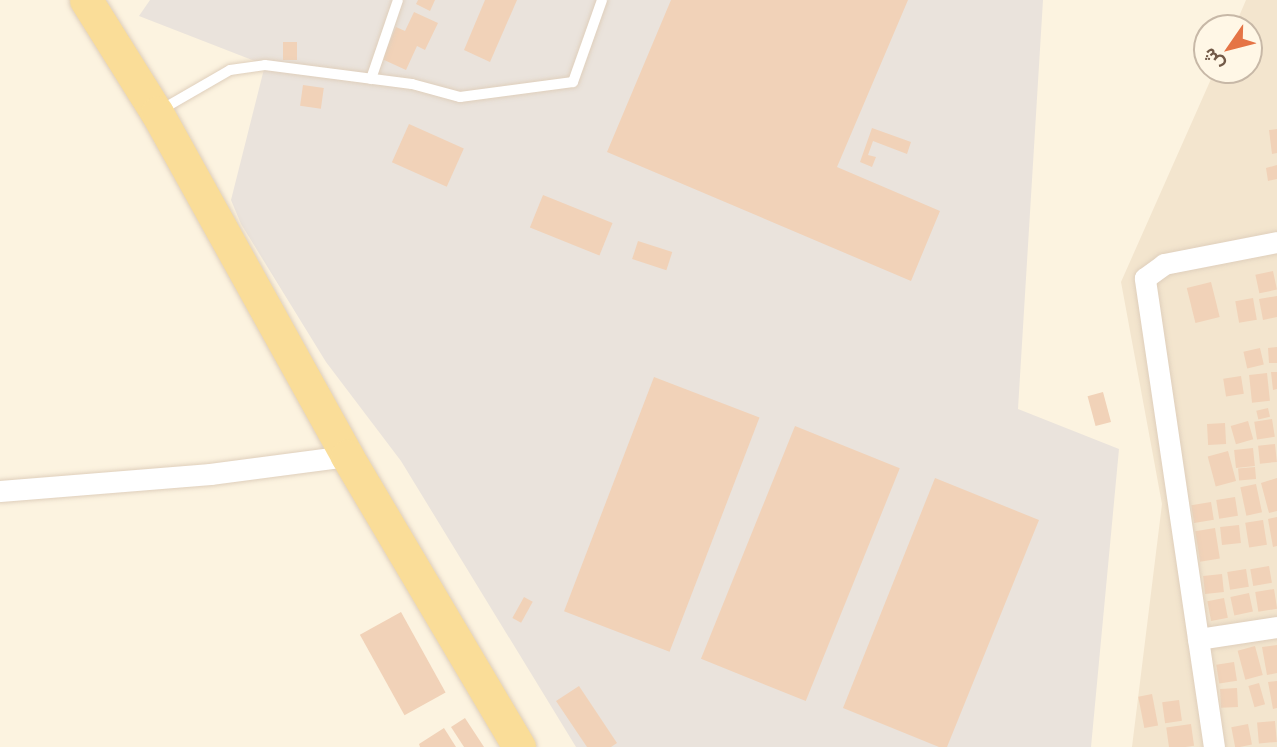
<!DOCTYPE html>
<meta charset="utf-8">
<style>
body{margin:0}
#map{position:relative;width:1277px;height:747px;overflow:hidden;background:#fcf3e0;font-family:"Archivo Narrow",Vazirmatn,sans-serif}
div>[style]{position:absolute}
.residential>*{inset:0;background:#f3e5ce}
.industrial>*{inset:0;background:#eae3dc}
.building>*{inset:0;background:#f1d2b8;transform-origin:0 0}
.roads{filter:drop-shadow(0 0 2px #dfcfbc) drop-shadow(0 0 2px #dfcfbc)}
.lane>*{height:10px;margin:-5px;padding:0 5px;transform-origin:5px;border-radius:5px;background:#fff}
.street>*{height:21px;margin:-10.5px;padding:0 10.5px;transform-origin:10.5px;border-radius:10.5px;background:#fff}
.primary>*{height:33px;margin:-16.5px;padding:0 16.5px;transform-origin:16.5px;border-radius:16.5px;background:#fadd98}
span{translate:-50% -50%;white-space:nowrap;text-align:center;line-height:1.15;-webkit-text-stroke:5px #fff7e6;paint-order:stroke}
.north{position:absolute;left:1193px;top:14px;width:70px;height:70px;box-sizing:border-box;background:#fff7e6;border:2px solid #c7b8a7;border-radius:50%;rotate:235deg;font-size:19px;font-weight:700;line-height:28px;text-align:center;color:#725a48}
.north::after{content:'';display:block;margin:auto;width:24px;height:32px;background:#e57445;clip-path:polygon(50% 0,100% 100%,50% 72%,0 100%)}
</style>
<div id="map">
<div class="residential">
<div style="clip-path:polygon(1246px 0,1277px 0,1277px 747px,1132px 747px,1162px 504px,1121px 282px,1215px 70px,1249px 70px,1249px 28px,1234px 28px)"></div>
</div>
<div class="industrial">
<div style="clip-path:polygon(150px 0,1043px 0,1018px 409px,1119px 449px,1091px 747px,576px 747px,401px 461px,326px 362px,241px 224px,231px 200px,265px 65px,139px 16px)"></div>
</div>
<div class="building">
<div style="clip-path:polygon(418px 0,435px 0,430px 11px,416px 4px)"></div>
<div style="clip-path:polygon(485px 0,517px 0,490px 62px,464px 50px)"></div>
<div style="clip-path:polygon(671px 0,908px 0,837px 167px,940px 211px,911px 281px,607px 152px)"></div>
<div style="clip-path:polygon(414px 12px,438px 23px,425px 50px,417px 46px,406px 70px,382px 59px,396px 27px,405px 31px)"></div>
<div style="left:283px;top:42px;width:14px;height:18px"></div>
<div style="left:303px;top:85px;width:21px;height:21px;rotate:8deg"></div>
<div style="left:409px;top:124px;width:60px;height:42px;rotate:24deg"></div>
<div style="clip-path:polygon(872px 128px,911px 142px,907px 154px,873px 141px,868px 155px,876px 157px,872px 167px,860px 162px)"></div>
<div style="clip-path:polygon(1277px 129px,1277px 153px,1272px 154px,1269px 130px)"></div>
<div style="clip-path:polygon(1277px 165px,1277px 179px,1268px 181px,1266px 168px)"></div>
<div style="left:543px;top:195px;width:75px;height:35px;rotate:22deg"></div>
<div style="left:638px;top:241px;width:36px;height:19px;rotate:18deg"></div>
<div style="left:1273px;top:271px;width:19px;height:18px;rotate:78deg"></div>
<div style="left:1211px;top:282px;width:36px;height:25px;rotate:76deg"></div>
<div style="clip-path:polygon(1277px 296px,1277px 317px,1263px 320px,1259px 299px)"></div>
<div style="left:1253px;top:298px;width:22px;height:18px;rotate:80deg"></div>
<div style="clip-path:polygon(1277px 347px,1277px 363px,1269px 363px,1268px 348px)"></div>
<div style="left:1260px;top:348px;width:17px;height:17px;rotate:77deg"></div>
<div style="clip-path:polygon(1271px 372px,1277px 372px,1277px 389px,1273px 390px)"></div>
<div style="left:1267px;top:373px;width:28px;height:18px;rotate:84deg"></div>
<div style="left:1241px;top:376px;width:18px;height:18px;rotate:81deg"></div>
<div style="left:654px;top:377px;width:113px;height:251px;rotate:21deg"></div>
<div style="left:1103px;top:392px;width:31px;height:16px;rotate:75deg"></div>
<div style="left:1268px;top:408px;width:9px;height:12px;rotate:77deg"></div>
<div style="left:1272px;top:419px;width:18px;height:18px;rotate:81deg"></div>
<div style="left:1248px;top:421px;width:19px;height:18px;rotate:74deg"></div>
<div style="left:1225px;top:423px;width:21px;height:18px;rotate:87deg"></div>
<div style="left:795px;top:426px;width:113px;height:251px;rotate:22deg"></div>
<div style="left:1275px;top:444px;width:18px;height:17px;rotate:84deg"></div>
<div style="left:1253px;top:448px;width:18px;height:19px;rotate:84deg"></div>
<div style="left:1228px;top:451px;width:31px;height:21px;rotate:75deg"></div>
<div style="left:1255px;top:467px;width:12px;height:17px;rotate:85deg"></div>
<div style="clip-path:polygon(935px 478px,1039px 520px,947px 747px,939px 747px,843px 708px)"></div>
<div style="clip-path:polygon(1277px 478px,1277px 511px,1269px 513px,1261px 483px)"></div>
<div style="left:1256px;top:484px;width:29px;height:16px;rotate:78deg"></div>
<div style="left:1235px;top:497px;width:19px;height:19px;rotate:81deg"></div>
<div style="left:1211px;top:502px;width:18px;height:20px;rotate:81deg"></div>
<div style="clip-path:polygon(1277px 517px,1277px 546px,1273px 547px,1268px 519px)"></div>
<div style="left:1263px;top:520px;width:25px;height:18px;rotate:81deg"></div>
<div style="left:1239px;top:525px;width:18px;height:19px;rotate:84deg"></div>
<div style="left:1215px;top:528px;width:31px;height:20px;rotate:81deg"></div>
<div style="left:1269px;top:566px;width:17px;height:19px;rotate:80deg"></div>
<div style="left:1246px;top:569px;width:18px;height:19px;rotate:81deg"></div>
<div style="left:1222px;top:574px;width:18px;height:19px;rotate:84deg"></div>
<div style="left:1274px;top:589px;width:20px;height:19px;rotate:81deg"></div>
<div style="left:1249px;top:593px;width:19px;height:19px;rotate:78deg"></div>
<div style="left:524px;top:597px;width:10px;height:24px;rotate:29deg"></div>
<div style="left:1224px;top:598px;width:20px;height:17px;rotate:79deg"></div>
<div style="left:401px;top:612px;width:92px;height:47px;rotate:61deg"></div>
<div style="clip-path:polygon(1277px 645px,1277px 673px,1267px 675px,1262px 647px)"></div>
<div style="left:1255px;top:646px;width:30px;height:18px;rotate:75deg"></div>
<div style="left:1234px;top:662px;width:19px;height:18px;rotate:81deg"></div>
<div style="clip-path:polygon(1277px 681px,1277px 708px,1273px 709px,1268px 682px)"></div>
<div style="left:1259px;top:683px;width:22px;height:11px;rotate:74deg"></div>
<div style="clip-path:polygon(579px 686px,617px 743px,611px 747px,587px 747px,556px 701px)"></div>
<div style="left:1237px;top:688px;width:19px;height:17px;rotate:87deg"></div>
<div style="left:1152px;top:694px;width:32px;height:14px;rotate:79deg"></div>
<div style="left:1179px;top:700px;width:21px;height:17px;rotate:82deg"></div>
<div style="clip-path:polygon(465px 718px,484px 747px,464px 747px,451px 727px)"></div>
<div style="left:1275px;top:721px;width:21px;height:18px;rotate:85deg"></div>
<div style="left:1191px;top:724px;width:22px;height:25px;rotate:82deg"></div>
<div style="left:1248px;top:724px;width:21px;height:17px;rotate:79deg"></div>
<div style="clip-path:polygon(444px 728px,456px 747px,420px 747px,419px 744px)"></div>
</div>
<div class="roads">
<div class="lane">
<div style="left:371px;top:79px;width:83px;rotate:-71.1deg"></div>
<div style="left:159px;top:111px;width:82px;rotate:-30deg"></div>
<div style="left:230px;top:70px;width:35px;rotate:-8deg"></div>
<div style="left:265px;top:65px;width:148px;rotate:7.4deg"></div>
<div style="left:412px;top:84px;width:50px;rotate:15.2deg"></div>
<div style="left:460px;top:97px;width:114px;rotate:-7.6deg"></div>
<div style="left:573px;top:82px;width:87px;rotate:-70.5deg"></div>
</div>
<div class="street">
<div style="left:0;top:491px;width:211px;rotate:-4.6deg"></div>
<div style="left:210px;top:474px;width:138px;rotate:-7.5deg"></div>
<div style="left:1198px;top:639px;width:80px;rotate:-8.6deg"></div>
<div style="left:1214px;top:747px;width:474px;rotate:-98.4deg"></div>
<div style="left:1145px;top:278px;width:24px;rotate:-36deg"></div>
<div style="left:1164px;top:264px;width:115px;rotate:-11deg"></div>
</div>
<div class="primary">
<div style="left:86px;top:0;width:133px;rotate:57.9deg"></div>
<div style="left:157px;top:113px;width:392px;rotate:61deg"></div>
<div style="left:347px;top:456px;width:338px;rotate:59.4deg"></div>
</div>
</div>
<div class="north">ش</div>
</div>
